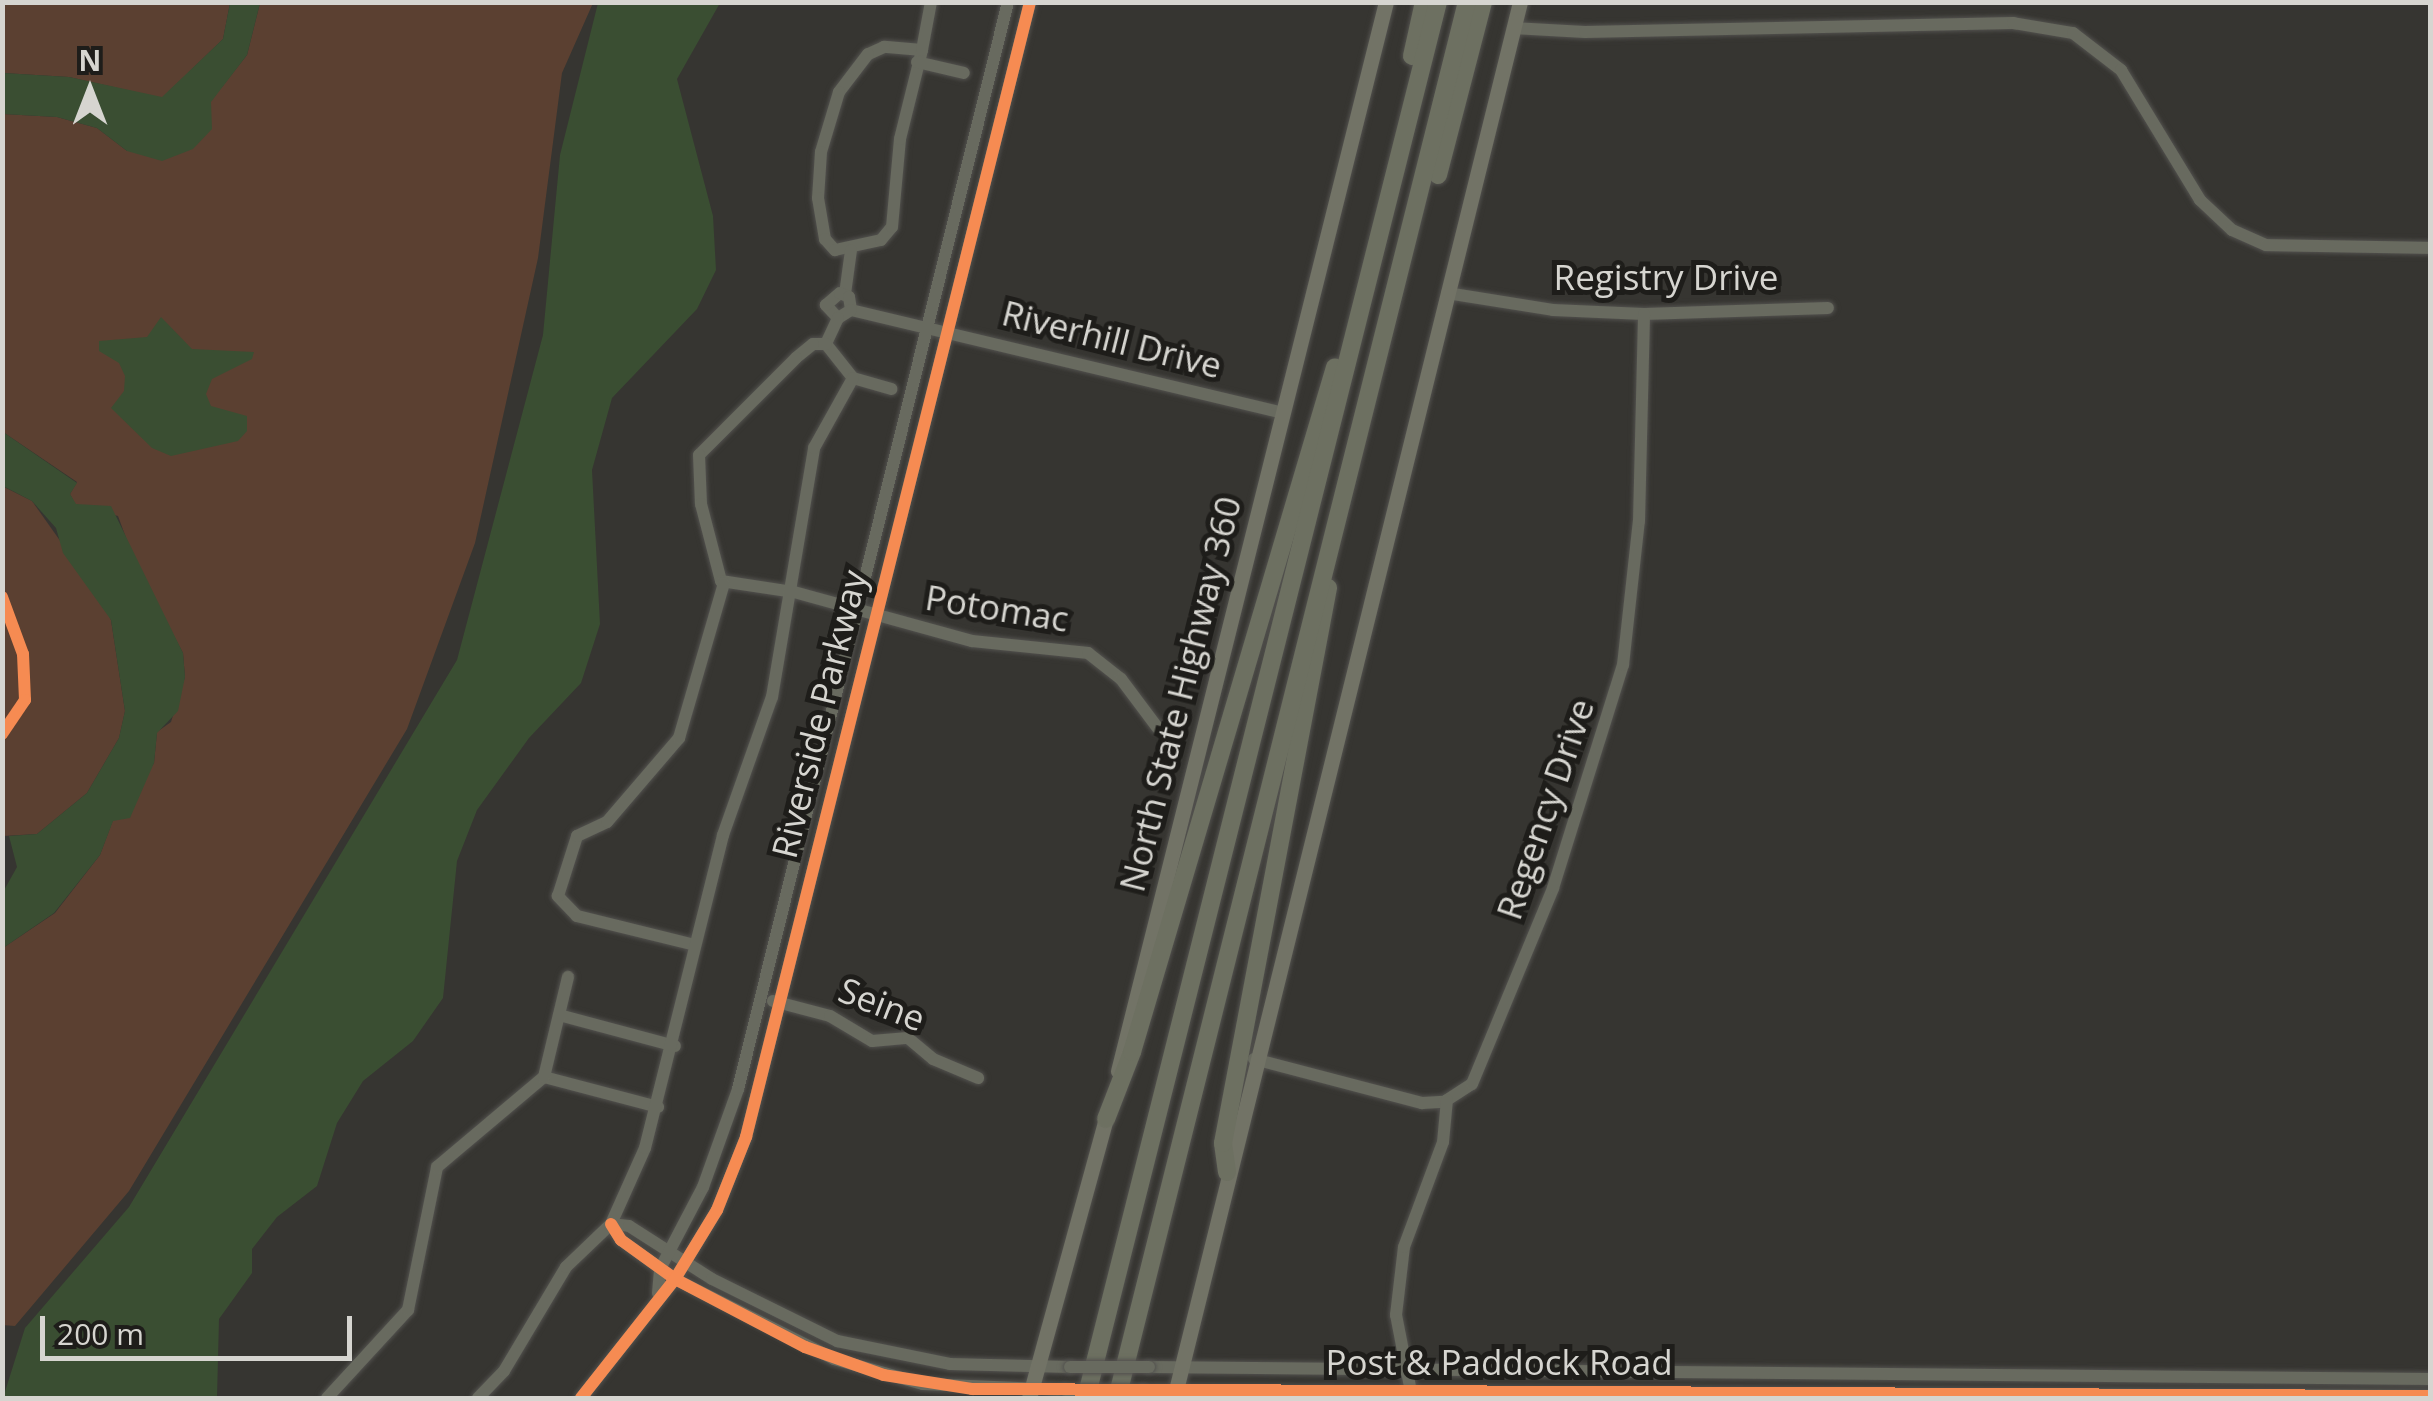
<!DOCTYPE html>
<style>
body{margin:0}
#map{position:relative;width:2433px;height:1401px;overflow:hidden;background:#363531;font-family:"Open Sans",sans-serif}
div>[style]{position:absolute}
.green>*{inset:0;background:#5b4031}
.water>*{inset:0;background:#3a4e32}
.roads{filter:drop-shadow(0 0 2px #52514e) drop-shadow(0 0 2px #52514e)}
.minor>*{height:12px;margin:-6px;padding:0 6px;transform-origin:6px;border-radius:6px;background:#686a5f}
.major>*{height:15px;margin:-7.5px;padding:0 7.5px;transform-origin:7.5px;border-radius:7.5px;background:#727366}
.highway>*{height:18px;margin:-9px;padding:0 9px;transform-origin:9px;border-radius:9px;background:#6d7061}
.bridges{filter:drop-shadow(0 0 2px #52514e) drop-shadow(0 0 2px #52514e)}
.minor-bridge>*{height:12px;margin:-6px;padding:0 6px;transform-origin:6px;border-radius:6px;background:#686a5f}
.cycleway>*{height:12px;margin:-6px;padding:0 6px;transform-origin:6px;border-radius:6px;background:#f68b52}
span{translate:-50% -50%;white-space:nowrap;text-align:center;line-height:1.15;-webkit-text-stroke:10px #1e1d1a;paint-order:stroke}
.street-label{font-size:35px;color:#d6d5d0}
.frame{position:absolute;inset:0;border:5px solid #d6d5d0;pointer-events:none}
.north{position:absolute;left:40px;top:40px;width:100px;height:100px;-webkit-text-stroke:8px #1e1d1a;paint-order:stroke;rotate:0deg;font-size:28px;font-weight:700;line-height:40px;text-align:center;color:#d6d5d0}
.north::after{content:'';display:block;margin:auto;width:35px;height:45px;background:#d6d5d0;clip-path:polygon(50% 0,100% 100%,50% 72%,0 100%)}
.scale{position:absolute;left:40px;top:1316px;width:312px;height:45px;box-sizing:border-box;border:5px solid #d6d5d0;border-top:0;padding-left:12px;font-size:30px;line-height:35px;white-space:nowrap;color:#d6d5d0;-webkit-text-stroke:8px #1e1d1a;paint-order:stroke}
</style>
<div id="map">
<div class="green">
<div style="clip-path:polygon(3px 3px,230px 3px,223px 39px,162px 98px,69px 77px,3px 73px)"></div>
<div style="clip-path:polygon(260px 3px,593px 3px,562px 73px,538px 258px,475px 543px,407px 729px,129px 1191px,15px 1326px,2px 1325px,3px 948px,55px 913px,100px 855px,113px 820px,154px 763px,157px 732px,171px 722px,185px 677px,183px 653px,136px 565px,118px 516px,75px 504px,70px 494px,77px 482px,3px 432px,3px 114px,57px 117px,97px 128px,127px 151px,210px 102px,247px 55px)"></div>
<div style="clip-path:polygon(2px 486px,32px 501px,97px 593px,111px 620px,125px 711px,119px 738px,87px 793px,37px 834px,3px 836px)"></div>
</div>
<div class="water">
<div style="clip-path:polygon(230px 3px,260px 3px,247px 55px,211px 102px,212px 129px,193px 149px,162px 161px,127px 151px,97px 128px,57px 117px,3px 114px,3px 73px,69px 77px,162px 97px,223px 39px)"></div>
<div style="clip-path:polygon(598px 3px,720px 3px,677px 79px,713px 216px,716px 270px,697px 309px,612px 398px,592px 470px,600px 624px,581px 683px,529px 738px,477px 810px,457px 861px,443px 998px,413px 1041px,363px 1081px,337px 1123px,317px 1186px,277px 1217px,252px 1249px,252px 1273px,219px 1319px,217px 1398px,3px 1398px,25px 1328px,129px 1207px,457px 660px,543px 335px,560px 155px)"></div>
<div style="clip-path:polygon(161px 317px,192px 349px,254px 352px,252px 359px,212px 379px,206px 394px,211px 406px,247px 416px,247px 431px,238px 441px,171px 456px,152px 448px,111px 408px,124px 391px,125px 376px,119px 363px,99px 351px,99px 341px,147px 337px)"></div>
<div style="clip-path:polygon(3px 432px,77px 483px,70px 494px,76px 504px,111px 506px,183px 653px,185px 677px,178px 711px,157px 733px,154px 763px,130px 818px,113px 821px,100px 855px,54px 913px,3px 948px,3px 892px,17px 867px,9px 836px,37px 834px,87px 793px,119px 738px,125px 711px,111px 620px,63px 553px,56px 528px,32px 501px,3px 486px)"></div>
</div>
<div class="roads">
<div class="minor">
<div style="left:1513px;top:28px;width:72px;rotate:3.2deg"></div>
<div style="left:1585px;top:32px;width:428px;rotate:-1.2deg"></div>
<div style="left:2013px;top:23px;width:61px;rotate:9.5deg"></div>
<div style="left:2073px;top:33px;width:61px;rotate:37.6deg"></div>
<div style="left:2121px;top:70px;width:152px;rotate:58.7deg"></div>
<div style="left:2200px;top:200px;width:44px;rotate:43.2deg"></div>
<div style="left:2232px;top:230px;width:37px;rotate:24deg"></div>
<div style="left:2266px;top:245px;width:164px;rotate:1deg"></div>
<div style="left:922px;top:50px;width:38px;rotate:-175deg"></div>
<div style="left:884px;top:47px;width:17px;rotate:156deg"></div>
<div style="left:868px;top:54px;width:48px;rotate:127.3deg"></div>
<div style="left:839px;top:92px;width:63px;rotate:106.7deg"></div>
<div style="left:821px;top:152px;width:46px;rotate:93.7deg"></div>
<div style="left:818px;top:198px;width:42px;rotate:80.3deg"></div>
<div style="left:825px;top:239px;width:15px;rotate:48deg"></div>
<div style="left:835px;top:250px;width:47px;rotate:-12.3deg"></div>
<div style="left:881px;top:240px;width:17px;rotate:-50deg"></div>
<div style="left:892px;top:227px;width:88px;rotate:-84.8deg"></div>
<div style="left:900px;top:139px;width:92px;rotate:-76.1deg"></div>
<div style="left:922px;top:50px;width:49px;rotate:-79.4deg"></div>
<div style="left:917px;top:62px;width:48px;rotate:13.2deg"></div>
<div style="left:1447px;top:293px;width:107px;rotate:9.1deg"></div>
<div style="left:1553px;top:310px;width:91px;rotate:2.5deg"></div>
<div style="left:1644px;top:314px;width:184px;rotate:-1.9deg"></div>
<div style="left:845px;top:294px;width:44px;rotate:-82.2deg"></div>
<div style="left:851px;top:310px;width:444px;rotate:13.4deg"></div>
<div style="left:838px;top:318px;width:18px;rotate:-133deg"></div>
<div style="left:826px;top:305px;width:18px;rotate:-41deg"></div>
<div style="left:840px;top:293px;width:10px;rotate:24deg"></div>
<div style="left:849px;top:297px;width:13px;rotate:81deg"></div>
<div style="left:851px;top:310px;width:15px;rotate:148deg"></div>
<div style="left:838px;top:318px;width:29px;rotate:115deg"></div>
<div style="left:826px;top:344px;width:43px;rotate:51.5deg"></div>
<div style="left:853px;top:378px;width:40px;rotate:16deg"></div>
<div style="left:826px;top:344px;width:13px;rotate:180deg"></div>
<div style="left:813px;top:344px;width:22px;rotate:141deg"></div>
<div style="left:796px;top:358px;width:137px;rotate:135deg"></div>
<div style="left:699px;top:455px;width:49px;rotate:87.7deg"></div>
<div style="left:701px;top:504px;width:80px;rotate:75.4deg"></div>
<div style="left:721px;top:581px;width:74px;rotate:8.6deg"></div>
<div style="left:794px;top:592px;width:185px;rotate:15.4deg"></div>
<div style="left:972px;top:641px;width:117px;rotate:5.9deg"></div>
<div style="left:1088px;top:653px;width:42px;rotate:38.2deg"></div>
<div style="left:1121px;top:679px;width:60px;rotate:53.1deg"></div>
<div style="left:695px;top:945px;width:122px;rotate:-166.2deg"></div>
<div style="left:577px;top:916px;width:28px;rotate:-134deg"></div>
<div style="left:558px;top:896px;width:63px;rotate:-72.4deg"></div>
<div style="left:577px;top:836px;width:33px;rotate:-25deg"></div>
<div style="left:607px;top:822px;width:111px;rotate:-49.4deg"></div>
<div style="left:679px;top:738px;width:161px;rotate:-73.8deg"></div>
<div style="left:773px;top:1001px;width:59px;rotate:14.7deg"></div>
<div style="left:830px;top:1016px;width:49px;rotate:30.8deg"></div>
<div style="left:872px;top:1041px;width:36px;rotate:-5deg"></div>
<div style="left:908px;top:1038px;width:33px;rotate:40deg"></div>
<div style="left:933px;top:1059px;width:49px;rotate:22.9deg"></div>
<div style="left:559px;top:1015px;width:120px;rotate:15deg"></div>
<div style="left:1254px;top:1059px;width:174px;rotate:14.7deg"></div>
<div style="left:1422px;top:1103px;width:22px;rotate:-3deg"></div>
<div style="left:1444px;top:1102px;width:33px;rotate:-33deg"></div>
<div style="left:1472px;top:1084px;width:212px;rotate:-67.5deg"></div>
<div style="left:1553px;top:888px;width:234px;rotate:-72.6deg"></div>
<div style="left:1623px;top:665px;width:145px;rotate:-83.7deg"></div>
<div style="left:1639px;top:521px;width:207px;rotate:-88.6deg"></div>
<div style="left:544px;top:1077px;width:118px;rotate:14.7deg"></div>
<div style="left:611px;top:1224px;width:19px;rotate:58deg"></div>
<div style="left:621px;top:1240px;width:67px;rotate:35.8deg"></div>
<div style="left:675px;top:1279px;width:178px;rotate:26.7deg"></div>
<div style="left:834px;top:1359px;width:92px;rotate:15.7deg"></div>
<div style="left:923px;top:1384px;width:142px;rotate:2.4deg"></div>
<div style="left:611px;top:1224px;width:18px;rotate:6deg"></div>
<div style="left:629px;top:1226px;width:98px;rotate:32.6deg"></div>
<div style="left:712px;top:1279px;width:140px;rotate:26.4deg"></div>
<div style="left:837px;top:1341px;width:115px;rotate:11.5deg"></div>
<div style="left:950px;top:1364px;width:120px;rotate:1.4deg"></div>
<div style="left:658px;top:1293px;width:24px;rotate:-85deg"></div>
<div style="left:660px;top:1269px;width:93px;rotate:-62.3deg"></div>
<div style="left:703px;top:1187px;width:104px;rotate:-70.3deg"></div>
<div style="left:738px;top:1089px;width:1120px;rotate:-76.05deg"></div>
<div style="left:1149px;top:1367px;width:1281px;rotate:0.54deg"></div>
<div style="left:1143px;top:1391px;width:1287px;rotate:0.22deg"></div>
<div style="left:1412px;top:1397px;width:84px;rotate:-101deg"></div>
<div style="left:1396px;top:1315px;width:68px;rotate:-83.3deg"></div>
<div style="left:1404px;top:1247px;width:112px;rotate:-69.6deg"></div>
<div style="left:1443px;top:1142px;width:42px;rotate:-84.6deg"></div>
<div style="left:327px;top:1398px;width:120px;rotate:-47.4deg"></div>
<div style="left:408px;top:1310px;width:146px;rotate:-78.5deg"></div>
<div style="left:437px;top:1167px;width:140px;rotate:-40.1deg"></div>
<div style="left:544px;top:1077px;width:103px;rotate:-76.5deg"></div>
<div style="left:478px;top:1398px;width:37px;rotate:-46deg"></div>
<div style="left:504px;top:1371px;width:121px;rotate:-59.2deg"></div>
<div style="left:566px;top:1267px;width:62px;rotate:-43.7deg"></div>
<div style="left:611px;top:1224px;width:83px;rotate:-65.9deg"></div>
<div style="left:645px;top:1148px;width:323px;rotate:-76deg"></div>
<div style="left:723px;top:835px;width:146px;rotate:-70.5deg"></div>
<div style="left:772px;top:697px;width:253px;rotate:-80.4deg"></div>
<div style="left:814px;top:448px;width:80px;rotate:-60.9deg"></div>
<div style="left:581px;top:1398px;width:152px;rotate:-51.7deg"></div>
<div style="left:675px;top:1279px;width:81px;rotate:-58.7deg"></div>
<div style="left:717px;top:1210px;width:79px;rotate:-68.3deg"></div>
<div style="left:746px;top:1137px;width:1170px;rotate:-75.95deg"></div>
</div>
<div class="major">
<div style="left:1118px;top:1071px;width:1102px;rotate:-75.93deg"></div>
<div style="left:1029px;top:1398px;width:301px;rotate:-74.6deg"></div>
<div style="left:1174px;top:1398px;width:1438px;rotate:-76.08deg"></div>
</div>
<div class="highway">
<div style="left:1412px;top:56px;width:55px;rotate:-77.5deg"></div>
<div style="left:1438px;top:175px;width:179px;rotate:-75.4deg"></div>
<div style="left:1106px;top:1119px;width:72px;rotate:-68.8deg"></div>
<div style="left:1132px;top:1052px;width:714px;rotate:-73.49deg"></div>
<div style="left:1227px;top:1172px;width:29px;rotate:-98deg"></div>
<div style="left:1223px;top:1143px;width:565px;rotate:-79.29deg"></div>
<div style="left:1086px;top:1398px;width:1440px;rotate:-75.85deg"></div>
<div style="left:1117px;top:1398px;width:1439px;rotate:-75.93deg"></div>
</div>
</div>
<div class="bridges">
<div class="minor-bridge">
<div style="left:1070px;top:1367px;width:79px"></div>
<div style="left:1065px;top:1390px;width:78px;rotate:0.7deg"></div>
</div>
</div>
<div class="cycleway">
<div style="left:2px;top:597px;width:61px;rotate:69.8deg"></div>
<div style="left:23px;top:654px;width:46px;rotate:87.5deg"></div>
<div style="left:25px;top:700px;width:41px;rotate:124.1deg"></div>
<div style="left:611px;top:1224px;width:19px;rotate:58deg"></div>
<div style="left:621px;top:1240px;width:67px;rotate:35.8deg"></div>
<div style="left:675px;top:1279px;width:147px;rotate:27.6deg"></div>
<div style="left:805px;top:1347px;width:84px;rotate:19.5deg"></div>
<div style="left:884px;top:1375px;width:89px;rotate:9deg"></div>
<div style="left:972px;top:1389px;width:1458px;rotate:0.28deg"></div>
<div style="left:581px;top:1398px;width:152px;rotate:-51.7deg"></div>
<div style="left:675px;top:1279px;width:81px;rotate:-58.7deg"></div>
<div style="left:717px;top:1210px;width:79px;rotate:-68.3deg"></div>
<div style="left:746px;top:1137px;width:1170px;rotate:-75.95deg"></div>
</div>
<div class="street-label">
<span style="left:1666px;top:277px">Registry Drive</span>
<span style="left:1112px;top:339px;rotate:14deg">Riverhill Drive</span>
<span style="left:997px;top:608px;rotate:9deg">Potomac</span>
<span style="left:1180px;top:694px;rotate:-76deg">North State Highway 360</span>
<span style="left:819px;top:714px;rotate:-76deg">Riverside Parkway</span>
<span style="left:1545px;top:809px;rotate:-71deg">Regency Drive</span>
<span style="left:882px;top:1004px;rotate:21deg">Seine</span>
<span style="left:1499px;top:1362px">Post &amp; Paddock Road</span>
</div>
<div class="frame"></div>
<div class="north">N</div>
<div class="scale">200 m</div>
</div>
